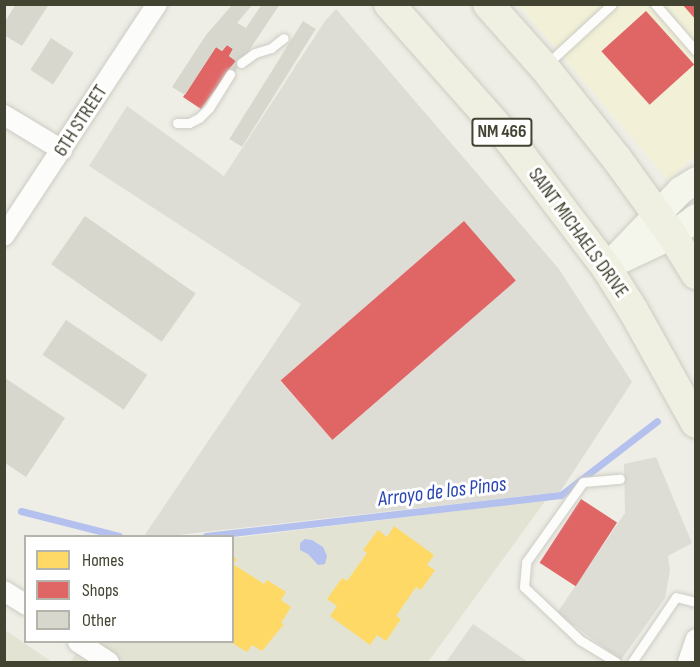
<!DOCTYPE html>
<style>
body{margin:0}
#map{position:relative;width:700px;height:667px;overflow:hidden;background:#eeeee6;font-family:"Sofia Sans Condensed",sans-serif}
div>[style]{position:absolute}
.residential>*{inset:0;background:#e2e3d3}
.commercial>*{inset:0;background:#f2f1d7}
.parking>*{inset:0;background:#ddddd6}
.water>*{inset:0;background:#b4c1ee}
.homes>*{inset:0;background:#ffd966}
.shops>*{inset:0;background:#e06666;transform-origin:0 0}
.stream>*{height:7px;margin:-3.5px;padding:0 3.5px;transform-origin:3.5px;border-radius:3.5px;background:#b4c1ee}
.building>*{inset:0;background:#d7d7ce;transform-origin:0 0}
.roads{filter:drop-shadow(0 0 2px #ccccc4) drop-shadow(0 0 2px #ccccc4)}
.lane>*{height:9px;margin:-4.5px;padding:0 4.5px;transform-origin:4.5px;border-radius:4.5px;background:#fcfcfb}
.street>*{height:20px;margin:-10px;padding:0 10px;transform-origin:10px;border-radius:10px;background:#fcfcfb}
.secondary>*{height:27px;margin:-13.5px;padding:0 13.5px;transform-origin:13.5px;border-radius:13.5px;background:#f4f6ec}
.primary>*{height:30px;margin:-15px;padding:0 15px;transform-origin:15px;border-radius:15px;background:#eff0e2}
span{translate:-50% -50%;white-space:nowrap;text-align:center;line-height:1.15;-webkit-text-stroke:6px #fff;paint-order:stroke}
.shield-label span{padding:2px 4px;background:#fff;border:2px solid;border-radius:4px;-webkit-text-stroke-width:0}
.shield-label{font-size:18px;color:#434332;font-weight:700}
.street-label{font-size:20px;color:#434332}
.water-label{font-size:21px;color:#2945b2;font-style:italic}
.frame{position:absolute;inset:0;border:6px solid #434332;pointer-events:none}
.legend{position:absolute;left:24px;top:535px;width:210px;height:108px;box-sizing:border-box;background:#fff;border:2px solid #b4b4ad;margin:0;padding:8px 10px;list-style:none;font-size:18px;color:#434332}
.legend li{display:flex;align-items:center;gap:12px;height:30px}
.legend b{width:30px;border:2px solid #b4b4ad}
</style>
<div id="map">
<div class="residential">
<div style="clip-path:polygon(546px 500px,428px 662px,70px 662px,85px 642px,232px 642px,233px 538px)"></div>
<div style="clip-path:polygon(5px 630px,52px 662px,5px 662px)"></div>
</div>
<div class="commercial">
<div style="clip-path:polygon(519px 5px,695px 5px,695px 156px,668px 180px)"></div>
</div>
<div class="parking">
<div style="clip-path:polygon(evenodd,336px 9px,559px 269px,632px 382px,560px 492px,169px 536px,144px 536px,301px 304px,89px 166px,127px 106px,224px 176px,325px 21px,336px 9px,516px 280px,333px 440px,281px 382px,281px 381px,516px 280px)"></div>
<div style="clip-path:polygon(656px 457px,692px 543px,668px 556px,670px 571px,665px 598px,621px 660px,557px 613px,625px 513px,624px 464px)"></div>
<div style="clip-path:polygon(473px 624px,528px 662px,446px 662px)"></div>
</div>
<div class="water">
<div style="clip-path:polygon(305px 539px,312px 540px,323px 547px,327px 556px,325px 564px,318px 565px,308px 554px,300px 550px,300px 543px)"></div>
</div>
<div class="homes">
<div style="clip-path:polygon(394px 526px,434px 555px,427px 565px,435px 570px,421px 590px,416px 587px,396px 616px,401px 619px,386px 641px,377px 635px,370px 645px,330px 616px,337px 606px,327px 599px,342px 578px,347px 581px,367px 553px,363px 550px,378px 530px,387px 537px)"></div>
<div style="clip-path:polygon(232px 556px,237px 559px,233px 564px,264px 584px,267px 580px,286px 592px,281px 600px,291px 607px,281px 623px,284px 624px,262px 651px,252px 645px,247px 652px,232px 643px)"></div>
</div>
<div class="shops">
<div style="clip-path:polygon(682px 4px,696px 4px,696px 20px)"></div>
<div style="left:646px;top:11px;width:72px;height:60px;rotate:48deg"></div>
<div style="clip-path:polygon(227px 45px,233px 49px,229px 56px,236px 61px,201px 109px,183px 97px,216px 47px,222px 51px)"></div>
<div style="left:464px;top:221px;width:79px;height:243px;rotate:49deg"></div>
<div style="left:581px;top:499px;width:43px;height:76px;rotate:33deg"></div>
</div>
<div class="stream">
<div style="left:21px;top:511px;width:101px;rotate:14.3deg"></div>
<div style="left:206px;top:536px;width:357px;rotate:-6.6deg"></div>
<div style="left:561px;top:495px;width:121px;rotate:-37.6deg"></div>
</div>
<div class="building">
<div style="clip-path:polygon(16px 4px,49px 4px,22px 46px,4px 35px,4px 23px)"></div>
<div style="clip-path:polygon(233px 4px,253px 4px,237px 23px,246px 28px,262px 4px,280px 4px,232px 76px,227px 71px,236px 61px,229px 56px,233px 49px,227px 45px,222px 51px,216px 47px,185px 95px,172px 87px,206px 35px)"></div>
<div style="left:303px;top:21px;width:15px;height:139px;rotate:32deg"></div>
<div style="left:51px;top:38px;width:27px;height:38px;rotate:33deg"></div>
<div style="left:85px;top:216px;width:135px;height:59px;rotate:35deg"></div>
<div style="left:66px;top:320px;width:98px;height:42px;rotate:34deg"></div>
<div style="clip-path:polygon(5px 378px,65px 418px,26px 477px,5px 463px)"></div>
</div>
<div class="roads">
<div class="lane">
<div style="left:655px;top:4px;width:62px;rotate:48.9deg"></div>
<div style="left:241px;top:63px;width:17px;rotate:-36deg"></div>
<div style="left:255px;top:53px;width:17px;rotate:-17deg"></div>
<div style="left:271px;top:48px;width:16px;rotate:-38deg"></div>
<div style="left:547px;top:64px;width:88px;rotate:-42.7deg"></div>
<div style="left:177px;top:123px;width:12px"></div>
<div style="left:189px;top:123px;width:11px;rotate:-27deg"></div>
<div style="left:199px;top:118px;width:14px;rotate:-45deg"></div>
<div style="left:209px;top:108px;width:40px;rotate:-58deg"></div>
<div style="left:616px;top:662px;width:42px;rotate:-148.6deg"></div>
<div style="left:580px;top:640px;width:77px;rotate:-136.6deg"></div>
<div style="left:524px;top:587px;width:25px;rotate:-85deg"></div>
<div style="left:526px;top:562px;width:98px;rotate:-54.5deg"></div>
<div style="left:583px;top:482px;width:37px;rotate:-5deg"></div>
<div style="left:632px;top:662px;width:78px;rotate:-55.9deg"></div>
<div style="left:676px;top:597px;width:21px;rotate:14deg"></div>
</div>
<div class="street">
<div style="left:4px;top:115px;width:68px;rotate:31.1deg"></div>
<div style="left:4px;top:236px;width:278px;rotate:-56.6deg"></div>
<div style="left:4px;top:591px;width:26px;rotate:32deg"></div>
<div style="left:78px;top:642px;width:37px;rotate:33deg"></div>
<div style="left:688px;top:662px;width:24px;rotate:-71deg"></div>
</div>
<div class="secondary">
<div style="left:623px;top:258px;width:54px;rotate:-25.1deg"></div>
<div style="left:672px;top:235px;width:30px;rotate:-37deg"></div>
<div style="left:606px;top:267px;width:107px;rotate:-46.1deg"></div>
<div style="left:680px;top:190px;width:19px;rotate:-32deg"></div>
</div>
<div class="primary">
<div style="left:389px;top:4px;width:184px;rotate:48.5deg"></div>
<div style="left:511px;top:142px;width:157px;rotate:52.8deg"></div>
<div style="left:606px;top:267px;width:51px;rotate:57.9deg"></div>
<div style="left:633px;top:310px;width:129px;rotate:60.9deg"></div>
<div style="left:488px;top:4px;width:84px;rotate:48.4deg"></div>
<div style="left:544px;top:67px;width:117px;rotate:51.6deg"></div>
<div style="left:617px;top:159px;width:94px;rotate:54.1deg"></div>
<div style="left:672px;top:235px;width:46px;rotate:58.4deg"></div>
</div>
</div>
<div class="shield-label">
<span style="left:502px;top:132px">NM 466</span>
</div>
<div class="street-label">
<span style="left:81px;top:121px;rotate:-57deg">6TH STREET</span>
<span style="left:578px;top:233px;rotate:54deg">SAINT MICHAELS DRIVE</span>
</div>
<div class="water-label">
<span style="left:442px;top:492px;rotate:-7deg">Arroyo de los Pinos</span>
</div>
<div class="frame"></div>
<ul class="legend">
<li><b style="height:16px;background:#ffd966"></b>Homes</li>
<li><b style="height:16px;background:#e06666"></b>Shops</li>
<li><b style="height:16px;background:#d7d7ce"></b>Other</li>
</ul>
</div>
